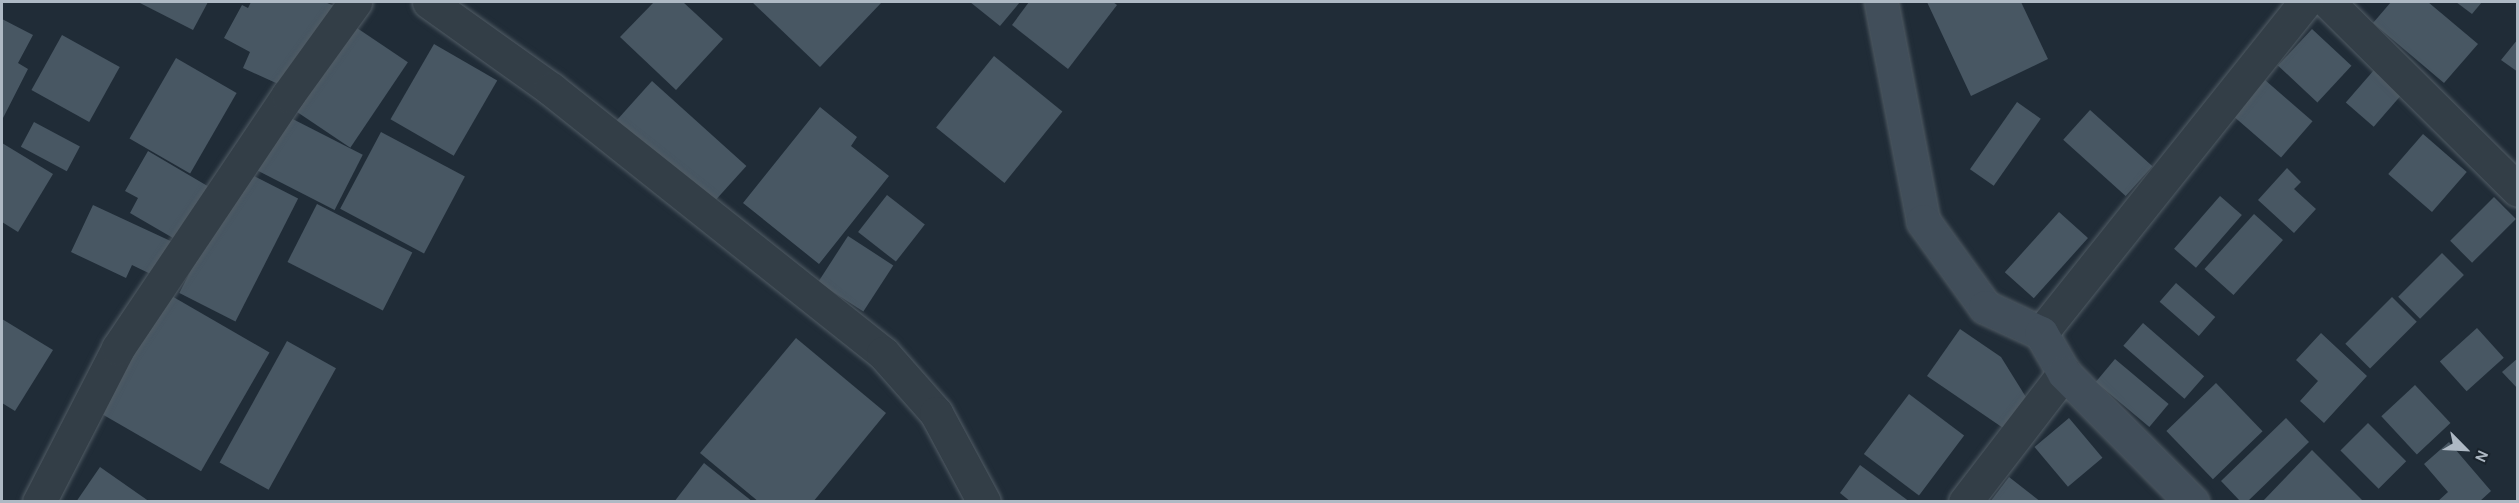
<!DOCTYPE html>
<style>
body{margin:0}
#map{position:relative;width:2519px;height:503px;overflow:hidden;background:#202c37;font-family:Karla,sans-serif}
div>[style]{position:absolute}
.building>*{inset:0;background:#485763;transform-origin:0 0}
.roads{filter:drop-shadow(0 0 2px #515c65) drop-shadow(0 0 2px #515c65)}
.street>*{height:33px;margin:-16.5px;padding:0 16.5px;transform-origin:16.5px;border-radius:16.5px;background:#333e47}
.secondary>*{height:33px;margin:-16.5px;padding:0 16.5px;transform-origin:16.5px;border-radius:16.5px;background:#414e5a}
span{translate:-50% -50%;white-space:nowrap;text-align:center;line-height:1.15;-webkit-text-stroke:6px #19232c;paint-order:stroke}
.frame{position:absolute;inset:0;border:3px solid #aeb9c4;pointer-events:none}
.north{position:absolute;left:2435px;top:419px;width:60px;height:60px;-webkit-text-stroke:4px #19232c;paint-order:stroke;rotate:114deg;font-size:16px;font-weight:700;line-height:24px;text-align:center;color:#aeb9c4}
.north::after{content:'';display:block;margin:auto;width:21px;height:27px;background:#aeb9c4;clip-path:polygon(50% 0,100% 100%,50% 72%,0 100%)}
</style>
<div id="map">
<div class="building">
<div style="clip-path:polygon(138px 2px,208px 2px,193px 30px)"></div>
<div style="clip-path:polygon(251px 2px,325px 2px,341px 9px,287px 88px,243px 68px,250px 52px,224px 38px,242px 5px,248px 8px)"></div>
<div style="clip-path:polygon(654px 2px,683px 2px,723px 39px,676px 90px,620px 37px)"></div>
<div style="clip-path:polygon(752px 2px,882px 2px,820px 67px)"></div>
<div style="clip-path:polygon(970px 2px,1020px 2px,1000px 26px)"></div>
<div style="clip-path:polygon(1029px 2px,1113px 2px,1117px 5px,1068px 69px,1012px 25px)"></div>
<div style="clip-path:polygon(1927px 2px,2021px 2px,2048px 59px,1971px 96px)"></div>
<div style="clip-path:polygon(2391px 2px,2428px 2px,2478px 44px,2444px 83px,2373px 23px)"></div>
<div style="clip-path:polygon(2456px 2px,2482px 2px,2472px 14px)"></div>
<div style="clip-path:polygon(2px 19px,33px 35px,18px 63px,28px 69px,2px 120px)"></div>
<div style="left:354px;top:26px;width:65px;height:103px;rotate:34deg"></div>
<div style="left:2312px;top:29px;width:54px;height:50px;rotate:43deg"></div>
<div style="left:62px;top:35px;width:66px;height:63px;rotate:29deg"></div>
<div style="clip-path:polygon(2518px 39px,2518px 72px,2501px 60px)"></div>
<div style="left:434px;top:44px;width:73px;height:87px;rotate:30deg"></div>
<div style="left:994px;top:56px;width:88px;height:92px;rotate:39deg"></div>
<div style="left:176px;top:58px;width:70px;height:93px;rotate:30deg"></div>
<div style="left:2374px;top:70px;width:37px;height:43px;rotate:41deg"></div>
<div style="left:2265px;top:80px;width:63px;height:48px;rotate:41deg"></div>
<div style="left:652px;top:81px;width:127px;height:53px;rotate:42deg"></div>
<div style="left:2017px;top:102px;width:29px;height:82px;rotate:35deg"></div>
<div style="clip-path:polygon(820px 107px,857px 137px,851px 146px,889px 176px,819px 264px,743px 203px)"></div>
<div style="left:2090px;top:110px;width:84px;height:40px;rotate:42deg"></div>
<div style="left:279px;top:112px;width:94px;height:62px;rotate:27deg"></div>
<div style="left:34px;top:122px;width:52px;height:28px;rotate:28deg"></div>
<div style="left:381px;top:132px;width:95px;height:87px;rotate:28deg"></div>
<div style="left:2423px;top:134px;width:58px;height:53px;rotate:41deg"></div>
<div style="clip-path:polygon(2px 143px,53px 174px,18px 232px,2px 222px)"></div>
<div style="clip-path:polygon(148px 151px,216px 191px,185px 245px,130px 213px,138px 198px,125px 191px)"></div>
<div style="clip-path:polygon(2287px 168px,2301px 182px,2294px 189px,2316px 209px,2294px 233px,2258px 200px)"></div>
<div style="left:242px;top:170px;width:63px;height:138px;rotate:27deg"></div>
<div style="left:887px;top:195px;width:48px;height:47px;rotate:38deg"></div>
<div style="left:2220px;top:196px;width:29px;height:70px;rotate:41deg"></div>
<div style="left:2494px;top:197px;width:31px;height:62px;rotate:45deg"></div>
<div style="left:317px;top:204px;width:107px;height:65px;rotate:27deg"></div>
<div style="clip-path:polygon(93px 205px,177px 244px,161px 279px,132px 265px,126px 278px,71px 252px)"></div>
<div style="left:2059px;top:212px;width:39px;height:81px;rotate:42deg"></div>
<div style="left:2254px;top:214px;width:39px;height:74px;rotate:42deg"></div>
<div style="left:848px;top:236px;width:54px;height:55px;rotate:33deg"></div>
<div style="left:2442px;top:253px;width:31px;height:62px;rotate:45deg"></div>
<div style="left:2176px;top:283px;width:52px;height:25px;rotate:41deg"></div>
<div style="left:163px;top:291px;width:123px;height:137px;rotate:30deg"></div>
<div style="left:2392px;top:297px;width:35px;height:66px;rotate:45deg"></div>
<div style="clip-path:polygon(2px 319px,53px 350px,15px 411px,2px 403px)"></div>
<div style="left:2143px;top:323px;width:81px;height:30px;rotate:41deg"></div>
<div style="left:2477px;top:328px;width:40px;height:50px;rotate:48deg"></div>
<div style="clip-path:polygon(1960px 329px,2001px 357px,2029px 402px,2009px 432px,1927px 376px)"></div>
<div style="clip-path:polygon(2321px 333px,2367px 376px,2324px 423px,2300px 401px,2318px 381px,2296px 360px)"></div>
<div style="clip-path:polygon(796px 338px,886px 413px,813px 502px,759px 502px,700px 453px)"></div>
<div style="left:287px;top:341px;width:56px;height:139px;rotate:29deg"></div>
<div style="clip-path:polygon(2518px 358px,2518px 389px,2502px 372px)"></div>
<div style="left:2115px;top:359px;width:70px;height:30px;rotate:40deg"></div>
<div style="left:2216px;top:383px;width:67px;height:69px;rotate:46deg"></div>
<div style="left:2415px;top:385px;width:52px;height:46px;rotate:47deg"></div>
<div style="left:1909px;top:394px;width:69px;height:75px;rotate:37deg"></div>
<div style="left:2069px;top:418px;width:52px;height:45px;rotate:50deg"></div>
<div style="clip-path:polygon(2286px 418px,2309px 442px,2247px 502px,2241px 502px,2221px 481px)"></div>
<div style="left:2368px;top:423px;width:54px;height:39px;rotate:45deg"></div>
<div style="clip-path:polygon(2449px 442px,2491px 491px,2479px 502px,2437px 502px,2448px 492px,2424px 464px)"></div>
<div style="clip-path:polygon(2312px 450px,2364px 502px,2262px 502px)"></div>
<div style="clip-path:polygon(704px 463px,753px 502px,674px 502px)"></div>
<div style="clip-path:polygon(1860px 465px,1910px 502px,1851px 502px,1840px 493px)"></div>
<div style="clip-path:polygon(100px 467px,150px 502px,76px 502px)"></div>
<div style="clip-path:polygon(2009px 477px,2041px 502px,1990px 502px)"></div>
</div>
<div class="roads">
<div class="street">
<div style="left:429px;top:2px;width:150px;rotate:35.5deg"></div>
<div style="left:551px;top:89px;width:424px;rotate:38.5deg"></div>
<div style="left:883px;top:353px;width:80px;rotate:48.5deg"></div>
<div style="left:936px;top:413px;width:101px;rotate:61.7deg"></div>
<div style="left:2328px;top:2px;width:267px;rotate:44.7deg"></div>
<div style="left:2041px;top:333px;width:423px;rotate:-51.4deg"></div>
<div style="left:39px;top:502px;width:173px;rotate:-62.8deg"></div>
<div style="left:118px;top:348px;width:305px;rotate:-56.1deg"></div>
<div style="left:288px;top:95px;width:115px;rotate:-54.2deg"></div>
<div style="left:1965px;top:502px;width:163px;rotate:-52.5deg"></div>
</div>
<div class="secondary">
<div style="left:1881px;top:2px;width:223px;rotate:79.1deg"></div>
<div style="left:1923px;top:221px;width:106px;rotate:54.2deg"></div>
<div style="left:1985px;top:307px;width:62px;rotate:24.9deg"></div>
<div style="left:2041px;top:333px;width:46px;rotate:60.1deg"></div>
<div style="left:2064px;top:373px;width:182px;rotate:45.2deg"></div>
</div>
</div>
<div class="frame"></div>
<div class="north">N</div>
</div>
